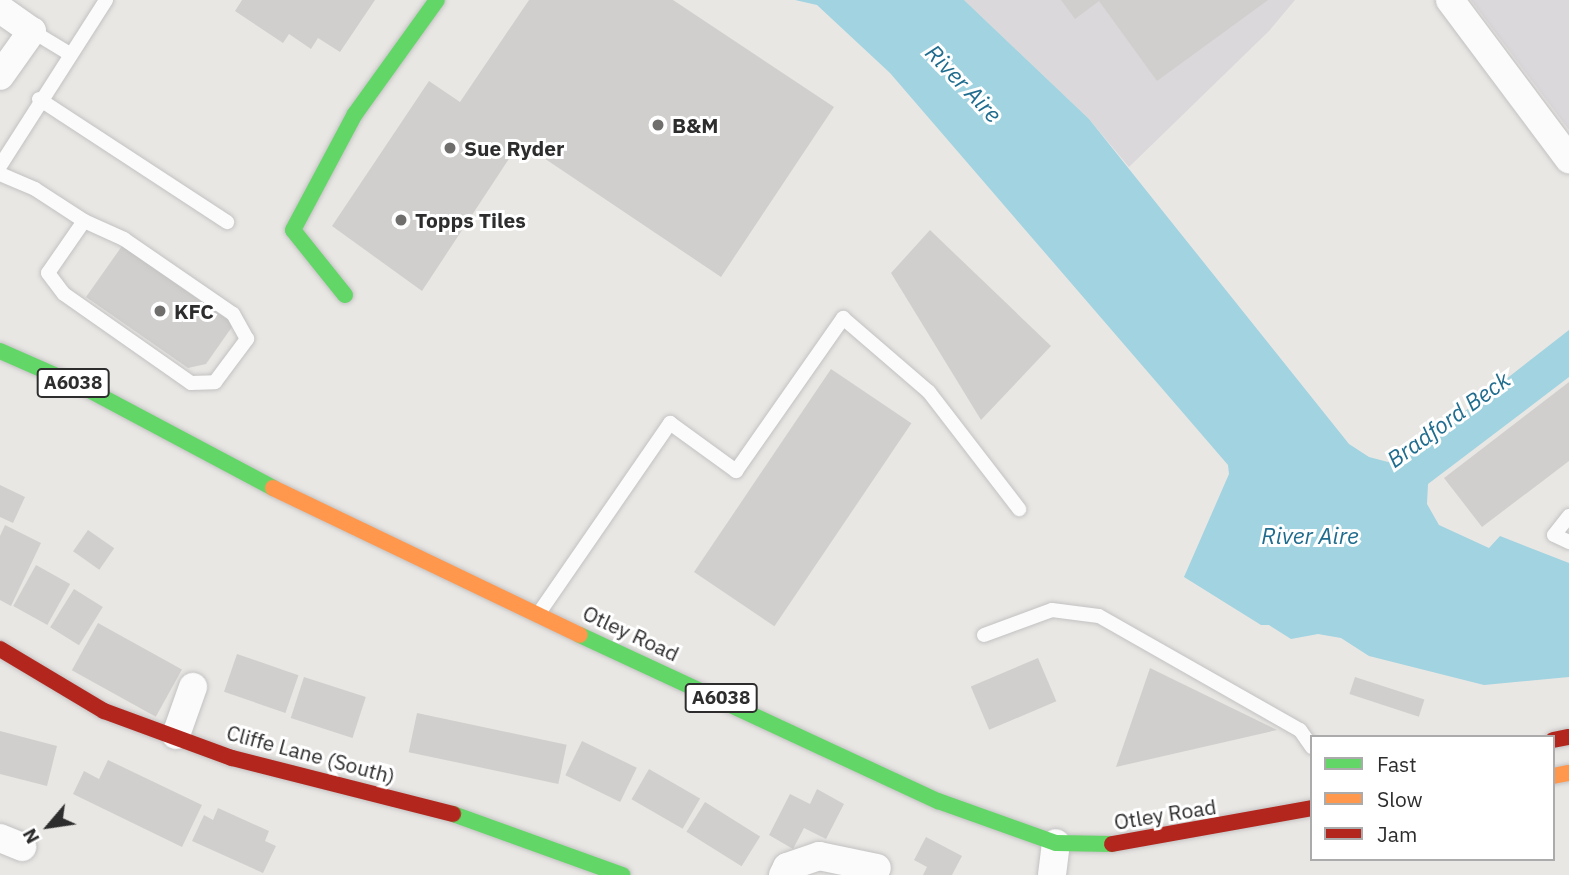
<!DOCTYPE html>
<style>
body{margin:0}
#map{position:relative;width:1569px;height:875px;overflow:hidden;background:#e9e7e4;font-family:"IBM Plex Sans",sans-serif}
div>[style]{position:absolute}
.industrial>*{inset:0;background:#dad8da}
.water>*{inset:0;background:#a1d3e1}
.building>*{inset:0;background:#d1cfcd;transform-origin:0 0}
.roads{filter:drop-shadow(0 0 2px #c2c2c2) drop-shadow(0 0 2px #c2c2c2)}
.lane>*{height:14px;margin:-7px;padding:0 7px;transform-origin:7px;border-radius:7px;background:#fcfbfb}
.street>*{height:28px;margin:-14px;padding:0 14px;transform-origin:14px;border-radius:14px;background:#fcfbfb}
.fast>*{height:16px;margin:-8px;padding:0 8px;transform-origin:8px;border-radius:8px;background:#63d668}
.slow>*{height:16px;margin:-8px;padding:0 8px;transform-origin:8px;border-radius:8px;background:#ff974d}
.jam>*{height:16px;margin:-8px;padding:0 8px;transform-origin:8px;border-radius:8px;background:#b3261e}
.dots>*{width:19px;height:19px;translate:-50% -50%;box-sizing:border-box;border:4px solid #fff;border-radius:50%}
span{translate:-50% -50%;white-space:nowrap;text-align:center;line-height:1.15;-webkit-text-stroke:6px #fff;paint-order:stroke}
.shield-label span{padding:2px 5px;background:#fff;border:2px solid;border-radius:5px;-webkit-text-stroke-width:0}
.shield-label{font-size:19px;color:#2d2d2d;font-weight:700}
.poi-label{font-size:21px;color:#2d2d2d;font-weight:700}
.left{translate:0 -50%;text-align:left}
.street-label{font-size:21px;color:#2d2d2d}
.water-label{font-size:23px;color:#1f6c8e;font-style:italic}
.legend{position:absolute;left:1310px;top:735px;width:245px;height:126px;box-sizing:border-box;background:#fff;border:2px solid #ababab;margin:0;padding:9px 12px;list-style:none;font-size:21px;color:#2d2d2d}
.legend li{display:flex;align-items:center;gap:14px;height:35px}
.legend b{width:35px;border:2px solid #ababab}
.north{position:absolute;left:14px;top:791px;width:70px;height:70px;-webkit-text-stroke:5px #fff;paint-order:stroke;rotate:241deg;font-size:19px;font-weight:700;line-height:28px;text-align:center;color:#2d2d2d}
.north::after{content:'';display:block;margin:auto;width:24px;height:32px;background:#2d2d2d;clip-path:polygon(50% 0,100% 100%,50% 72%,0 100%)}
</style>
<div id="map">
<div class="industrial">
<div style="clip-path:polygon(964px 0,1295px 0,1269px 31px,1129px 167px,1089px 119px)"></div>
<div style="clip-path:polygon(1471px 0,1569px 0,1569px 130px)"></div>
</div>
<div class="water">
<div style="clip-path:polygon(795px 0,964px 0,1089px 119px,1349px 444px,1369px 457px,1388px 462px,1419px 447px,1569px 330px,1569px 377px,1428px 484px,1427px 504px,1439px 525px,1489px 548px,1500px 536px,1569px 563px,1569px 677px,1484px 685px,1369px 656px,1341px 638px,1318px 634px,1291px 639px,1269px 625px,1261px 625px,1184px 577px,1229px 474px,1228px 465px,890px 73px,817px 5px)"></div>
</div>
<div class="building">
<div style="clip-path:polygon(242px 0,375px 0,340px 52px,318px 38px,311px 49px,289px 34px,283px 43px,235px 11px)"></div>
<div style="clip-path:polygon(529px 0,673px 0,834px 107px,721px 277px,520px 142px,422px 291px,332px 226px,429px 81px,460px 102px)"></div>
<div style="clip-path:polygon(1061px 0,1268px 0,1157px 81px,1099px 1px,1075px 19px)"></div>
<div style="clip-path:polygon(930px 230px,1051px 346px,981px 420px,891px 273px)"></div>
<div style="clip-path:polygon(122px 246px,234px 324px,206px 364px,188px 368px,86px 297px)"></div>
<div style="left:831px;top:369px;width:97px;height:245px;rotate:34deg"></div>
<div style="clip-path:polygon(1569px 382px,1569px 461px,1482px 527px,1444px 478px)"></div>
<div style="clip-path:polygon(0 485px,25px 497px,13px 523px,0 517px)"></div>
<div style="clip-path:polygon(5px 525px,41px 543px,11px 606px,0 600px,0 536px)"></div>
<div style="left:88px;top:530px;width:32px;height:26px;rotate:35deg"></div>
<div style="left:36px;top:565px;width:39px;height:47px;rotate:29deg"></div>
<div style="left:74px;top:589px;width:34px;height:45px;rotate:32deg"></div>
<div style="left:98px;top:623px;width:96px;height:54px;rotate:29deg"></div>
<div style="left:237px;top:654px;width:65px;height:40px;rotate:19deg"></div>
<div style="left:1038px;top:658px;width:47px;height:73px;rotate:67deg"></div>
<div style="clip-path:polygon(1150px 668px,1277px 730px,1116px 767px)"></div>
<div style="left:304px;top:677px;width:65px;height:43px;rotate:18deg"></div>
<div style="left:1355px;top:677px;width:73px;height:18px;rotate:18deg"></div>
<div style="left:417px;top:713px;width:153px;height:40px;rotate:12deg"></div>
<div style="clip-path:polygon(0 731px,57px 746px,47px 786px,0 774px)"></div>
<div style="left:582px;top:741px;width:61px;height:38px;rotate:26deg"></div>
<div style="clip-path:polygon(108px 760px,202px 805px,182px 847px,73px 794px,84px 771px,99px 779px)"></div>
<div style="left:649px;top:769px;width:59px;height:35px;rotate:30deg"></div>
<div style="clip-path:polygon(817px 789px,844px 804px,826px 839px,804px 828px,793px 849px,769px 835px,790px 794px,810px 804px)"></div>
<div style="left:705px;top:802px;width:65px;height:35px;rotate:32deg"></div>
<div style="clip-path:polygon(218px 808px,269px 831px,265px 841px,276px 846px,263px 873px,192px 841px,204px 815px,213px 820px)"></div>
<div style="clip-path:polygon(926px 837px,962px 856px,952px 875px,923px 875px,927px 867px,914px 860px)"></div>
</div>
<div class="roads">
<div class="lane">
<div style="left:32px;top:31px;width:44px;rotate:31.2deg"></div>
<div style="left:39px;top:99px;width:225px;rotate:33.2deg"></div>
<div style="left:0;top:166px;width:197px;rotate:-57.4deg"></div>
<div style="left:0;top:174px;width:38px;rotate:23deg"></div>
<div style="left:35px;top:189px;width:59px;rotate:33.1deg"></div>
<div style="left:84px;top:221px;width:63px;rotate:124.7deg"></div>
<div style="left:48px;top:273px;width:26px;rotate:53deg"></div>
<div style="left:64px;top:294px;width:155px;rotate:35deg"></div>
<div style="left:191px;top:383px;width:24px;rotate:-2deg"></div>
<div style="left:215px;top:382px;width:54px;rotate:-53.3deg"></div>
<div style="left:247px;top:339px;width:29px;rotate:-119deg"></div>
<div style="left:233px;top:314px;width:132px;rotate:-145.5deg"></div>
<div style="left:124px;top:239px;width:44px;rotate:-155.8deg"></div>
<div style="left:1569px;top:516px;width:24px;rotate:128deg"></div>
<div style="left:1554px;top:535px;width:17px;rotate:25deg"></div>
<div style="left:539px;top:613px;width:231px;rotate:-55.4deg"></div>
<div style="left:670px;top:423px;width:82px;rotate:36deg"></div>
<div style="left:736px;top:471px;width:187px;rotate:-55deg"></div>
<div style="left:843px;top:318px;width:113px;rotate:40.7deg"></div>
<div style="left:929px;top:392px;width:148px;rotate:52.4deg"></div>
<div style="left:984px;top:635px;width:72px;rotate:-20.2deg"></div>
<div style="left:1052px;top:610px;width:47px;rotate:7.3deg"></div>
<div style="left:1099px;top:616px;width:231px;rotate:29.6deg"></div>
<div style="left:1300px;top:730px;width:21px;rotate:55deg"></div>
</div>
<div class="street">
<div style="left:1450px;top:0;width:199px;rotate:53.2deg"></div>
<div style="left:0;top:9px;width:39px;rotate:35deg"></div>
<div style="left:32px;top:31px;width:55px;rotate:125.4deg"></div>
<div style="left:176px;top:735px;width:51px;rotate:-70.5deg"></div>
<div style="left:0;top:838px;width:24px;rotate:22deg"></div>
<div style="left:783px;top:875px;width:9px;rotate:-63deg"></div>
<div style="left:787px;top:867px;width:34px;rotate:-19deg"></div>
<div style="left:819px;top:856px;width:59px;rotate:11.7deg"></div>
<div style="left:1052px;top:875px;width:32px;rotate:-83deg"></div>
</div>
<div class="fast">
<div style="left:345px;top:295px;width:83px;rotate:-128.7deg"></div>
<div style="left:293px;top:230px;width:132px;rotate:-61.9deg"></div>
<div style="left:355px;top:114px;width:140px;rotate:-54.3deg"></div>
<div style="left:0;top:351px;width:97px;rotate:23.7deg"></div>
<div style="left:89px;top:390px;width:208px;rotate:28deg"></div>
<div style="left:580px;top:635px;width:395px;rotate:24.9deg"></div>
<div style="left:938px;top:801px;width:125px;rotate:19.6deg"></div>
<div style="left:1056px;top:843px;width:56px;rotate:1deg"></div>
<div style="left:453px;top:814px;width:180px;rotate:19.8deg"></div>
</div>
<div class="slow">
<div style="left:273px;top:488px;width:340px;rotate:25.6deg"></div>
<div style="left:1553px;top:776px;width:16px;rotate:-11deg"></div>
</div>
<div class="jam">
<div style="left:0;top:649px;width:121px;rotate:30.8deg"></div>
<div style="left:104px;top:711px;width:136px;rotate:20.2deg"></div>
<div style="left:232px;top:758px;width:228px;rotate:14.2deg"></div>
<div style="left:1553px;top:740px;width:16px;rotate:-11deg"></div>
<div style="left:1112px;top:844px;width:203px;rotate:-10.2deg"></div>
</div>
</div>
<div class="dots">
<div style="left:658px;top:125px;background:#6f6e6d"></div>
<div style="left:450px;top:148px;background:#6f6e6d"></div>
<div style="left:401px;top:220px;background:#6f6e6d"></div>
<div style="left:160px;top:311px;background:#6f6e6d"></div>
</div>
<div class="shield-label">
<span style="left:73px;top:383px">A6038</span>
<span style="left:721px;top:698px">A6038</span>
</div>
<div class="poi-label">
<span class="left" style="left:672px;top:125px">B&amp;M</span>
<span class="left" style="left:464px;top:148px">Sue Ryder</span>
<span class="left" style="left:415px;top:220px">Topps Tiles</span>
<span class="left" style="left:174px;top:311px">KFC</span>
</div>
<div class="street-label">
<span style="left:631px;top:633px;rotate:25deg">Otley Road</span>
<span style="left:311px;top:754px;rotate:15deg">Cliffe Lane (South)</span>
<span style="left:1165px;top:814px;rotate:-9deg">Otley Road</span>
</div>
<div class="water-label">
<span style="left:964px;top:83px;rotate:46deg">River Aire</span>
<span style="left:1448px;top:419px;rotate:-36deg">Bradford Beck</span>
<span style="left:1310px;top:535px">River Aire</span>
</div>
<ul class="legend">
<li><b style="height:9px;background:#63d668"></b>Fast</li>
<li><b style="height:9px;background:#ff974d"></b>Slow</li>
<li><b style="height:9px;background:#b3261e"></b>Jam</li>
</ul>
<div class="north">N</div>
</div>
